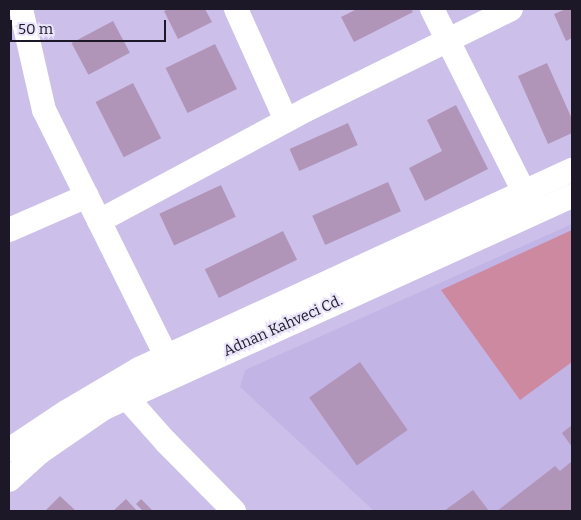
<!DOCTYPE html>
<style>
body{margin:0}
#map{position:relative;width:581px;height:520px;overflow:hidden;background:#ccc0ea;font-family:Bitter,serif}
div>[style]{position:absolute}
.built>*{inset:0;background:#c2b4e5}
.green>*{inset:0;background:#cc899f}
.building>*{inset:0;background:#b095b9;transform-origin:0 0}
.minor>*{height:24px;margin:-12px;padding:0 12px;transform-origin:12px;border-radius:12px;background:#fff}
span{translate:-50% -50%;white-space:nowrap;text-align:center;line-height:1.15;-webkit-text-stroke:4px #eae4fa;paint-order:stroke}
.street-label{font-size:15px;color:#1d1827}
.frame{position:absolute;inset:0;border:10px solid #1d1827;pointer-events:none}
.scale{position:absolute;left:10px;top:20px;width:156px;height:22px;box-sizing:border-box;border:2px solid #1d1827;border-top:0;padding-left:6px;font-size:15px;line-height:18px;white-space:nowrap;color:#1d1827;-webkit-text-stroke:4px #eae4fa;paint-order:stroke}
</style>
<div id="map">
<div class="built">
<div style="clip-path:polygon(572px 224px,572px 511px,374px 511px,240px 387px,245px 370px)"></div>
</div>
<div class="green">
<div style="clip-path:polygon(572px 230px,572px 362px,520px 400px,441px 290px)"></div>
</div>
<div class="building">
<div style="clip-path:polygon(169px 9px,205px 9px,212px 22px,178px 39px,164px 11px)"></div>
<div style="clip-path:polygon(357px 9px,411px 9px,413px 12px,354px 42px,341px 17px)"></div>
<div style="clip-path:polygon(566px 9px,572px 9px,572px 38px,566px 41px,554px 14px)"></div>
<div style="left:113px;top:21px;width:36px;height:47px;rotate:62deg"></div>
<div style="left:215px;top:44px;width:50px;height:55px;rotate:64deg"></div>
<div style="clip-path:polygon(547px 63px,572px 119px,572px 133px,548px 144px,518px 76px)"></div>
<div style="left:133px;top:83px;width:62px;height:42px;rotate:63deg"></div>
<div style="clip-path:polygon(456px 105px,488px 169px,425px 201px,409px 168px,442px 151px,427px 120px)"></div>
<div style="left:348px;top:123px;width:24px;height:64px;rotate:66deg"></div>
<div style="left:388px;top:182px;width:32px;height:83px;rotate:66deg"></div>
<div style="left:221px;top:185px;width:35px;height:68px;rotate:65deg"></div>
<div style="left:283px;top:231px;width:32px;height:87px;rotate:64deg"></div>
<div style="left:360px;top:362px;width:83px;height:62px;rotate:55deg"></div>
<div style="clip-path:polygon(572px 425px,572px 447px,562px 433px)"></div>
<div style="clip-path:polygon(572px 461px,572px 511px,497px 511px,555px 466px,560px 471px)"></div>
<div style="clip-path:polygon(473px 490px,489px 511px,444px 511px)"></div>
<div style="clip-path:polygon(60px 496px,76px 511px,45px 511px)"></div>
<div style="clip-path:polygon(126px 499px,137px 511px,113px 511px)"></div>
<div style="clip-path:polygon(141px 499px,153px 511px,143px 511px,136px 504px)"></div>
</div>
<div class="minor">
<div style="left:21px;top:9px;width:104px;rotate:77.2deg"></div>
<div style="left:44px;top:110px;width:290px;rotate:63.6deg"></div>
<div style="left:236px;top:9px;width:122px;rotate:65.8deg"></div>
<div style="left:432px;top:9px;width:220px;rotate:63.3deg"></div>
<div style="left:99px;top:221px;width:237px;rotate:-28.2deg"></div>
<div style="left:308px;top:109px;width:226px;rotate:-26.2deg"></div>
<div style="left:9px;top:230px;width:85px;rotate:-23.6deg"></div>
<div style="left:126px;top:397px;width:60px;rotate:48.4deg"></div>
<div style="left:166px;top:442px;width:97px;rotate:45.4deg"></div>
<div style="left:9px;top:450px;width:69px;rotate:-33.7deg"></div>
<div style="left:66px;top:412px;width:85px;rotate:-30.5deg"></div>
<div style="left:139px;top:369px;width:477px;rotate:-24.7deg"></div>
<div style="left:9px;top:480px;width:42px;rotate:-42.1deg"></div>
<div style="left:40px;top:452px;width:78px;rotate:-34.5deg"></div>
<div style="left:104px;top:408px;width:514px;rotate:-24.37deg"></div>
</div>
<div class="street-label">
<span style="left:283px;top:326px;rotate:-24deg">Adnan Kahveci Cd.</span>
</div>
<div class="frame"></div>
<div class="scale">50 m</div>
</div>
